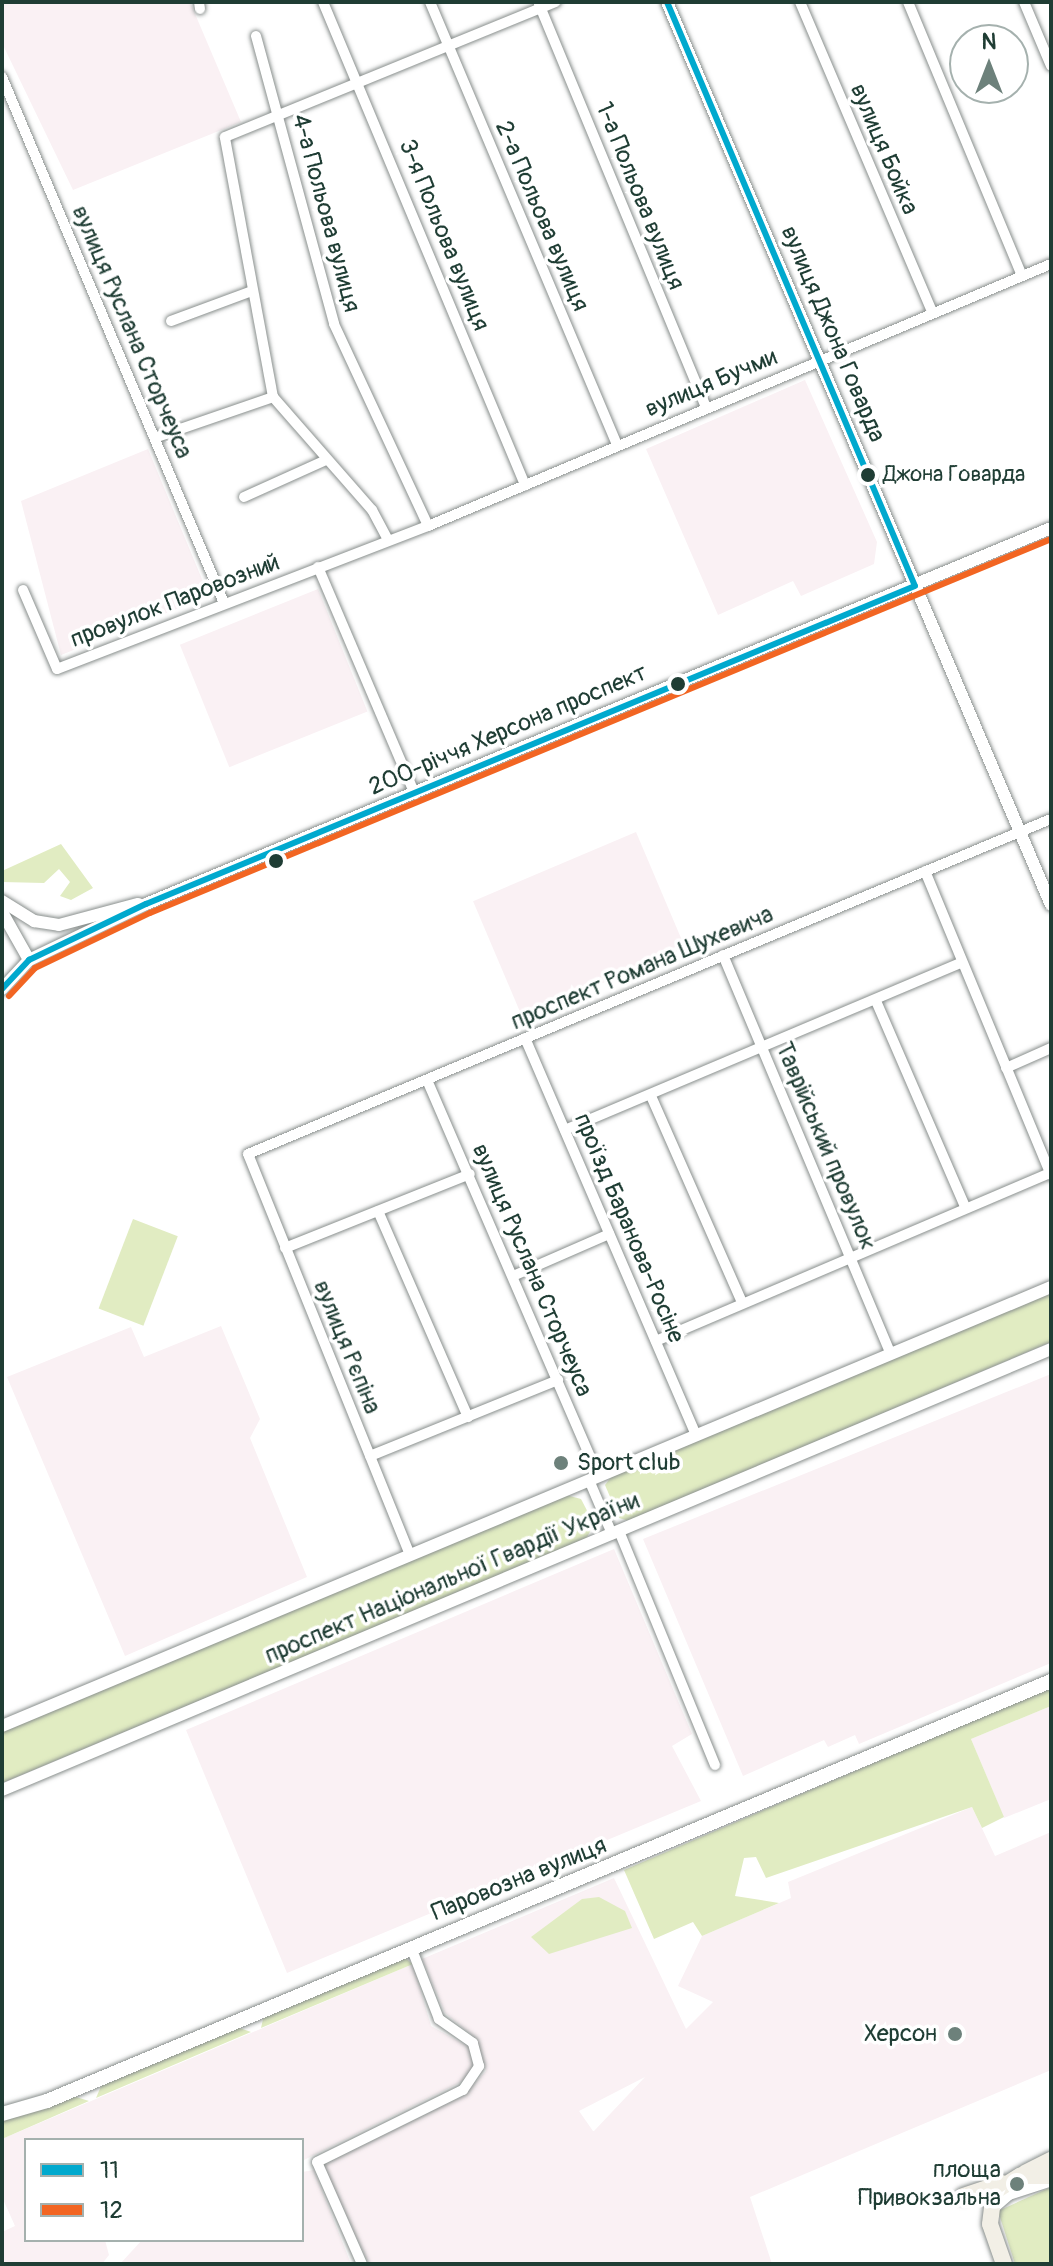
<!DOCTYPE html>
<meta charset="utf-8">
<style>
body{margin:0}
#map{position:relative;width:1053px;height:2266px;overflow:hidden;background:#fff;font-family:Pangolin,sans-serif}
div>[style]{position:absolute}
.built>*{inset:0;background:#faf1f4;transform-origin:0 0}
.green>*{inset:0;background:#e1ecc2;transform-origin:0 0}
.roads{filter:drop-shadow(0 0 2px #898f8d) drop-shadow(0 0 2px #898f8d)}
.minor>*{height:10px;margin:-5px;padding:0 5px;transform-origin:5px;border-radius:5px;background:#fff}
.tertiary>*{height:12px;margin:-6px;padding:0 6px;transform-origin:6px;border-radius:6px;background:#fff}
.secondary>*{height:14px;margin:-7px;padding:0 7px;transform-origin:7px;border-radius:7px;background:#fff}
.primary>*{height:16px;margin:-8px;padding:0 8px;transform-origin:8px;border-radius:8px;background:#f2efe6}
.bus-1>*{height:6px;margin:-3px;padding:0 3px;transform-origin:3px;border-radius:3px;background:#00a9ce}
.bus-2>*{height:6px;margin:-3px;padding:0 3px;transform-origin:3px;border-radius:3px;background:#f26522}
.dots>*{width:22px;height:22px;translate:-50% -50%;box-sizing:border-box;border:4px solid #fff;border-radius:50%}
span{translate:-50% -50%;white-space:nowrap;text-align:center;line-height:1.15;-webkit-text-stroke:7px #fff;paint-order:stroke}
.bus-label{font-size:22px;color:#1f3d34}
.left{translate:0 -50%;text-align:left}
.street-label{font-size:24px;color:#1f3d34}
.poi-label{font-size:24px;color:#1f3d34}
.right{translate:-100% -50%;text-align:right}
.frame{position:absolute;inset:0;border:4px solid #1f3d34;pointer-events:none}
.legend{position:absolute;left:24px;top:2138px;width:280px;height:104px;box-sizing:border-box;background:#fff;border:2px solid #a5b1ae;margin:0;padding:10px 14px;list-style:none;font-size:24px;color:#1f3d34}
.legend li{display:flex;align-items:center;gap:16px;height:40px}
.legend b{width:40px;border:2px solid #a5b1ae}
.north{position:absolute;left:949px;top:24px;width:80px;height:80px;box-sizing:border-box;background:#fff;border:2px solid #a5b1ae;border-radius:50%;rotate:0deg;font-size:22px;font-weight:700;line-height:32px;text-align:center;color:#1f3d34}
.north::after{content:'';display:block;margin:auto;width:28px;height:36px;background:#6d817b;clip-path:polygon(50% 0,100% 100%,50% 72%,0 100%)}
</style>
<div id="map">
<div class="built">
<div style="clip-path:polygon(2px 2px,190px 2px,241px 122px,73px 190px,2px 43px)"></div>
<div style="clip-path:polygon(805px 380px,877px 542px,874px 564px,801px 596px,793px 581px,718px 615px,646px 449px)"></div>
<div style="clip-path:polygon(148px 449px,209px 596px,61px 655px,21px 501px)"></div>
<div style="left:318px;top:589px;width:132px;height:149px;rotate:68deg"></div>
<div style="left:636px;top:832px;width:126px;height:177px;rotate:67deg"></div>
<div style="clip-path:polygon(221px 1326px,260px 1419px,250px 1438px,307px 1577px,125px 1656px,7px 1377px,131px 1327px,144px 1357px)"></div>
<div style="clip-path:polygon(1051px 1374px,1051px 1663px,859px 1744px,855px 1735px,828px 1747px,824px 1740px,743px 1776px,643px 1539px)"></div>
<div style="clip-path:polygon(614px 1549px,692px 1734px,672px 1746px,701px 1801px,287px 1973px,186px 1730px)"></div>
<div style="clip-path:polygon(1051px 1706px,1051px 1799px,1004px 1818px,971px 1739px)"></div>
<div style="clip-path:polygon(evenodd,972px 1807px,995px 1856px,1051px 1832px,1051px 2070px,750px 2197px,772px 2264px,369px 2264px,323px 2165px,464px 2095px,486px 2071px,474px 2037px,445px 2013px,422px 1959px,614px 1878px,686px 2029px,713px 2002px,678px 1986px,702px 1936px,791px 1898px,788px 1882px,972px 1807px,645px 2077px,594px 2131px,593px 2131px,579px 2111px,645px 2077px)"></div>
<div style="clip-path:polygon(413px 1964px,431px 2026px,469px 2047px,473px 2064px,465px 2080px,302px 2161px,302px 2140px,26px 2140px,26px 2240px,105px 2240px,109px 2255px,102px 2264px,2px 2264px,2px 2232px,15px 2226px,2px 2197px,2px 2139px)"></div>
<div style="clip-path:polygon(314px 2170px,351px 2264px,120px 2264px,142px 2240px,302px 2240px,302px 2172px)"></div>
</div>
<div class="green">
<div style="clip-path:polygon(61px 844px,93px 888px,71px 900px,60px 896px,70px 882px,59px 869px,44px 883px,2px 882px,2px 871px)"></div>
<div style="left:133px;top:1219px;width:48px;height:96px;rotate:21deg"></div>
<div style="clip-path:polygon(1051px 1293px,1051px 1342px,629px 1521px,619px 1518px,605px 1485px,611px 1477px)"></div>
<div style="clip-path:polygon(566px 1495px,581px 1499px,594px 1524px,586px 1539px,2px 1783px,2px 1731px)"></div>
<div style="clip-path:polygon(1051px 1687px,1051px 1706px,971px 1739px,1004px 1817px,982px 1828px,972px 1807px,766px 1878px,756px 1857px,744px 1858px,735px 1896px,779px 1903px,702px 1936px,693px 1922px,654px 1939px,624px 1870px)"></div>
<div style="clip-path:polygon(599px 1897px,625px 1911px,632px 1928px,549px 1954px,531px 1937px,582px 1899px)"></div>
<div style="clip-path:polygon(405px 1958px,413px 1964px,261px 2028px,264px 2015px)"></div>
<div style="clip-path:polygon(234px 2026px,251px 2032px,96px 2098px,102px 2084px)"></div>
<div style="clip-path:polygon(73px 2096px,89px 2101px,2px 2139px,2px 2119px)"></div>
<div style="clip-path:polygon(1051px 2187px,1051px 2264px,1015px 2264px,998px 2211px)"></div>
</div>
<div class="roads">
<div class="minor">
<div style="left:199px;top:2px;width:7px;rotate:82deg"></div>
<div style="left:323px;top:2px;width:524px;rotate:67.3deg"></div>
<div style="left:430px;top:2px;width:481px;rotate:67.1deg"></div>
<div style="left:800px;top:2px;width:337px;rotate:66.9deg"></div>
<div style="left:908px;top:2px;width:297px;rotate:67.4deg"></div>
<div style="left:1024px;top:2px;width:69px;rotate:67.1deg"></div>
<div style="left:539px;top:4px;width:434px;rotate:67.5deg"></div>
<div style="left:256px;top:36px;width:298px;rotate:74.8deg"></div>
<div style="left:334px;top:324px;width:223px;rotate:65deg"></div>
<div style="left:2px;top:77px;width:571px;rotate:67.12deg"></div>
<div style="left:171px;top:321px;width:86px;rotate:-20.3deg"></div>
<div style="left:157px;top:437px;width:123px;rotate:-19deg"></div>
<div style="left:244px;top:497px;width:90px;rotate:-24.3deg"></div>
<div style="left:387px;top:538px;width:32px;rotate:-118deg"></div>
<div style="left:372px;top:510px;width:150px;rotate:-131.2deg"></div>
<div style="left:273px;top:397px;width:264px;rotate:-100.5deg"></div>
<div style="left:225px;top:137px;width:357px;rotate:-22.2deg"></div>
<div style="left:318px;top:567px;width:247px;rotate:66.9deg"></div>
<div style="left:23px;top:590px;width:86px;rotate:66.7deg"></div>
<div style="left:57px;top:669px;width:398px;rotate:-21.1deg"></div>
<div style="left:428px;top:526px;width:676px;rotate:-22.81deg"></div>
<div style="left:925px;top:871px;width:329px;rotate:67.5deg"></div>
<div style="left:723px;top:955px;width:433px;rotate:67.2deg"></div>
<div style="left:876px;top:1001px;width:224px;rotate:66.6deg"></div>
<div style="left:525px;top:1038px;width:432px;rotate:66.7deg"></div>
<div style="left:1006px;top:1068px;width:49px;rotate:-24deg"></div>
<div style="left:427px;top:1080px;width:431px;rotate:66.6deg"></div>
<div style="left:651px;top:1096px;width:225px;rotate:66.2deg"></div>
<div style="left:565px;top:1130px;width:431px;rotate:-22.9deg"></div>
<div style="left:378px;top:1211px;width:225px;rotate:66.4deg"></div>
<div style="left:285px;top:1248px;width:199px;rotate:-21.8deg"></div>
<div style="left:513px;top:1276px;width:105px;rotate:-23.6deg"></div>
<div style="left:656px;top:1341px;width:428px;rotate:-23.1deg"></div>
<div style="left:370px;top:1456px;width:203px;rotate:-22deg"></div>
<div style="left:589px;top:1480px;width:59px;rotate:66.9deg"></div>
<div style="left:619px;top:1531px;width:253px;rotate:67.7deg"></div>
<div style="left:410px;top:1555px;width:432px;rotate:-112deg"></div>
<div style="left:248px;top:1154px;width:870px;rotate:-22.65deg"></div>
<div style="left:993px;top:2209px;width:21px;rotate:-41deg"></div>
<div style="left:1009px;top:2195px;width:42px;rotate:-18deg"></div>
<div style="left:362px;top:2264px;width:111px;rotate:-113.8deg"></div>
<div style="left:317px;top:2162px;width:163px;rotate:-26.3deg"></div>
<div style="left:463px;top:2090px;width:29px;rotate:-56deg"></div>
<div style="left:479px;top:2066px;width:24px;rotate:-105deg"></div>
<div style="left:473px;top:2043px;width:42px;rotate:-144.8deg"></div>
<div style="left:439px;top:2019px;width:77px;rotate:-111.3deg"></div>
</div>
<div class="tertiary">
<div style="left:667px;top:2px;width:981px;rotate:66.96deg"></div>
<div style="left:2px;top:901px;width:38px;rotate:32deg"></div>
<div style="left:34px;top:921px;width:25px;rotate:9deg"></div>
<div style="left:59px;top:925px;width:82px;rotate:-14.9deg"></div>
<div style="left:2px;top:912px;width:55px;rotate:60.6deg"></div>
<div style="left:2px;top:989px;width:40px;rotate:-47deg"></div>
<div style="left:29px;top:960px;width:130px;rotate:-25.6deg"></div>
<div style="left:146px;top:904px;width:980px;rotate:-22.56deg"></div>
<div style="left:2px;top:1726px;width:1137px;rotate:-22.71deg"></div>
<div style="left:2px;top:1790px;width:1138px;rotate:-22.8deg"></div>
</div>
<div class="secondary">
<div style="left:2px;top:2114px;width:47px;rotate:-16.1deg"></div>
<div style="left:47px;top:2101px;width:1088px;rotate:-22.7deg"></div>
</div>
<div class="primary">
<div style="left:1025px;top:2173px;width:29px;rotate:-27deg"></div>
<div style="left:963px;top:2196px;width:41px;rotate:-18.4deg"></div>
<div style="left:1004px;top:2264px;width:42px;rotate:-109.3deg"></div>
<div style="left:990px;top:2224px;width:32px;rotate:-83deg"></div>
<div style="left:994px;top:2192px;width:31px;rotate:-32deg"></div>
<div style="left:1020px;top:2176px;width:31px"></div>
</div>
</div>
<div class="bus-1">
<div style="left:667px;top:2px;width:634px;rotate:66.99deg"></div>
<div style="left:2px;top:989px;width:40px;rotate:-47deg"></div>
<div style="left:29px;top:960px;width:130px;rotate:-25.6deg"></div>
<div style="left:146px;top:904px;width:832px;rotate:-22.47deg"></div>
</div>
<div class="bus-2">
<div style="left:9px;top:996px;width:38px;rotate:-47deg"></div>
<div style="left:35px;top:968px;width:127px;rotate:-25.6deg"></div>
<div style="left:150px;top:913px;width:976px;rotate:-22.54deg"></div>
</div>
<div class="dots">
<div style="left:868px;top:475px;background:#1f3d34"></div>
<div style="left:678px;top:684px;background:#1f3d34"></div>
<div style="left:276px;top:861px;background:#1f3d34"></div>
<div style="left:561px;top:1463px;background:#6d817b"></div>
<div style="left:955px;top:2034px;background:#6d817b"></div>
<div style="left:1017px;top:2184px;background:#6d817b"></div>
</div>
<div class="bus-label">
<span class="left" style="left:883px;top:475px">Джона Говарда</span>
</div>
<div class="street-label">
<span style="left:884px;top:149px;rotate:67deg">вулиця Бойка</span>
<span style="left:640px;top:196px;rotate:68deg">1-а Польова вулиця</span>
<span style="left:326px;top:213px;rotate:75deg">4-а Польова вулиця</span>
<span style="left:542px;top:216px;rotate:67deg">2-а Польова вулиця</span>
<span style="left:444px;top:235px;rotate:68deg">3-я Польова вулиця</span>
<span style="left:132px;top:332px;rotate:67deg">вулиця Руслана Сторчеуса</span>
<span style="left:833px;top:334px;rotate:67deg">вулиця Джона Говарда</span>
<span style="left:711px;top:383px;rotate:-23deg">вулиця Бучми</span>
<span style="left:175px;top:601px;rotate:-21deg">провулок Паровозний</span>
<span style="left:508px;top:730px;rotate:-23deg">200-річчя Херсона проспект</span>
<span style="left:642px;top:968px;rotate:-23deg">проспект Романа Шухевича</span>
<span style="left:826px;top:1146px;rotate:67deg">Таврійський провулок</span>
<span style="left:629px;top:1228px;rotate:67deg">проїзд Баранова-Росіне</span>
<span style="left:532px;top:1270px;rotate:67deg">вулиця Руслана Сторчеуса</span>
<span style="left:347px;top:1347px;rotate:68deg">вулиця Рєпіна</span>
<span style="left:452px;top:1578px;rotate:-23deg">проспект Національної Гвардії України</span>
<span style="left:519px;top:1879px;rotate:-22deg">Паровозна вулиця</span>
</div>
<div class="poi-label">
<span class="left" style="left:577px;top:1463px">Sport club</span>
<span class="right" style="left:937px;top:2034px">Херсон</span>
<span class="right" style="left:1001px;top:2184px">площа<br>Привокзальна</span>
</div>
<div class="frame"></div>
<ul class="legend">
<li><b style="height:10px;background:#00a9ce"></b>11</li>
<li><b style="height:10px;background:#f26522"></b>12</li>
</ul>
<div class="north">N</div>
</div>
